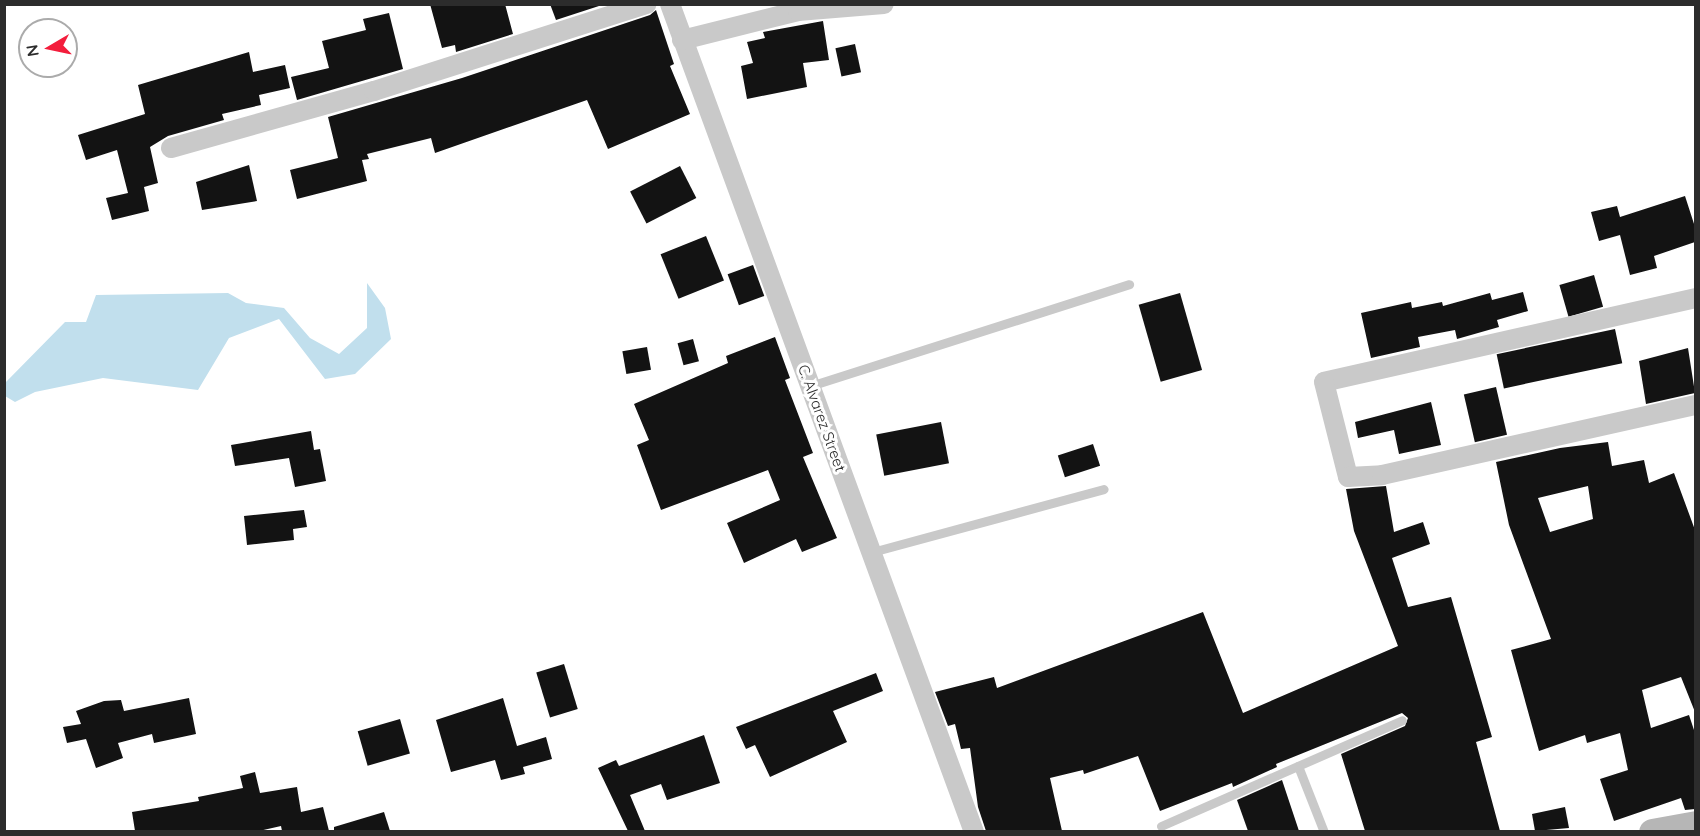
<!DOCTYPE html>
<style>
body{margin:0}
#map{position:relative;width:1700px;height:836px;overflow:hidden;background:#fff;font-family:Quicksand,sans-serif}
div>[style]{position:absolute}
.water>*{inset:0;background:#c1dfed}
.building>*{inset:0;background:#131313;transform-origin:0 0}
.lane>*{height:9px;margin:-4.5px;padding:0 4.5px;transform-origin:4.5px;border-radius:4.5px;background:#c9c9c9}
.street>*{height:20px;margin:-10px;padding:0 10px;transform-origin:10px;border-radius:10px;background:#c9c9c9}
.secondary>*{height:27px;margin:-13.5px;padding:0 13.5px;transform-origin:13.5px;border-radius:13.5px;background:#b6b6b6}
span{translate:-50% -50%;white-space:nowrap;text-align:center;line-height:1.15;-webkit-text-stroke:6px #fff;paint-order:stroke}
.street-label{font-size:15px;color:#2c2c2c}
.frame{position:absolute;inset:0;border:6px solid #2c2c2c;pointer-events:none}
.north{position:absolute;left:18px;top:18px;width:60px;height:60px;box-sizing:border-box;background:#fff;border:2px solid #ababab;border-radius:50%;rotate:261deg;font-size:16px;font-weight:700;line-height:24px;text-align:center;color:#2c2c2c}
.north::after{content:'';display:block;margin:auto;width:21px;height:27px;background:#f31d3c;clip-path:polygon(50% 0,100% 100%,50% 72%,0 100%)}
</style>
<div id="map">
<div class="water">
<div style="clip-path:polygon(367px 283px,385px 308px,391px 339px,355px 374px,325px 379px,279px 319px,229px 338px,198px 390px,103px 378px,35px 392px,15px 402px,5px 396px,5px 383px,65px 322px,86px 322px,96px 295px,228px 293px,246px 303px,284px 308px,310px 338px,339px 354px,367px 328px)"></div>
</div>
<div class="building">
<div style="clip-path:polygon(430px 4px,505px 4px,513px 34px,456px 52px,455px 45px,442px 48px)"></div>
<div style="clip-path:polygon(550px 4px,602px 4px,602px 5px,556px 20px)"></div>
<div style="clip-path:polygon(656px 10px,674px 64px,670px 66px,690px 114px,608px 149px,587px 100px,435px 153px,431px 138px,367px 154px,369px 159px,362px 160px,367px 181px,297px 199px,290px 170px,338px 158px,328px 117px,462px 78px,650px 15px)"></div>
<div style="clip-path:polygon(389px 13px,403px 69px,297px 100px,291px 77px,329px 68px,322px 41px,366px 30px,363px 19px)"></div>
<div style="clip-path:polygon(823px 21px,829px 60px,803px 63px,807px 87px,747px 99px,741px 66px,753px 63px,747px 42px,765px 38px,763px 32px)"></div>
<div style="left:855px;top:44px;width:29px;height:20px;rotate:78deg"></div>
<div style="clip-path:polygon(249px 52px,253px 72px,285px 65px,290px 88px,259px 95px,261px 105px,222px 114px,224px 120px,168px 136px,150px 147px,158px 183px,144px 187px,149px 211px,112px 220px,106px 198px,128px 193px,117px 150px,86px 160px,78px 135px,145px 114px,138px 85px)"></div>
<div style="clip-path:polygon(249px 165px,257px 201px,202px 210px,196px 182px)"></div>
<div style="left:680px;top:166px;width:36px;height:56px;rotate:63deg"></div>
<div style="clip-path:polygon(1685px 196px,1695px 227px,1695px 242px,1654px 256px,1657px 268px,1630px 275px,1620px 235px,1599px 241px,1591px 212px,1617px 206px,1620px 217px)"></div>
<div style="left:706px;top:236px;width:48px;height:49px;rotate:68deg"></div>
<div style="left:753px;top:265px;width:33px;height:27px;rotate:70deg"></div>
<div style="left:1594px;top:275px;width:33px;height:36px;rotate:74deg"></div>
<div style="clip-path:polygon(1523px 292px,1528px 311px,1497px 320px,1499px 327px,1457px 339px,1455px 330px,1418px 337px,1420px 347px,1371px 358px,1361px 313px,1411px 302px,1412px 308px,1442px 302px,1443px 306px,1490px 293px,1492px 300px)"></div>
<div style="left:1180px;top:293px;width:80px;height:43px;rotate:74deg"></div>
<div style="left:1615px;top:329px;width:35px;height:121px;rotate:78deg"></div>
<div style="clip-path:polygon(775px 337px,790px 378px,785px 380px,813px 453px,803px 457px,837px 538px,802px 552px,796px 539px,744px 563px,727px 523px,780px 500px,768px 470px,661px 510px,637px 445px,649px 440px,634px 404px,728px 363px,726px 356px)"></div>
<div style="left:693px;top:339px;width:23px;height:16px;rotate:75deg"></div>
<div style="left:647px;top:347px;width:23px;height:25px;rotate:80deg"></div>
<div style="clip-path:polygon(1688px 348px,1695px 393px,1646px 404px,1639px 361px)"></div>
<div style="left:1496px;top:387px;width:49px;height:33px;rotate:77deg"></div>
<div style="clip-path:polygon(1431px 402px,1441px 445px,1399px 454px,1394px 430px,1358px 438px,1355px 422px)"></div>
<div style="left:941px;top:422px;width:42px;height:66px;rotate:79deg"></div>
<div style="clip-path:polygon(311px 431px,314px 450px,320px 449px,326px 481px,295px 487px,289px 458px,235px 466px,231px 445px)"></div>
<div style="clip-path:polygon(evenodd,1608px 442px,1612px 466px,1644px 460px,1649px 483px,1674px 473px,1695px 530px,1695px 712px,1681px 677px,1642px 690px,1651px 728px,1689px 715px,1695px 733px,1695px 809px,1685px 810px,1681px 798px,1614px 821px,1600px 779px,1628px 770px,1620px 733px,1587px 743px,1585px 735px,1539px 751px,1511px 650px,1551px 639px,1509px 525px,1496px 462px,1560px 448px,1608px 442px,1588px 486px,1593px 519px,1550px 532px,1538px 498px,1588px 486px)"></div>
<div style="left:1093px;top:444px;width:23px;height:37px;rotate:72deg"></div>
<div style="clip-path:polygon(1386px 486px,1394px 532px,1423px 522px,1430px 544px,1392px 558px,1408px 607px,1451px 597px,1492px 737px,1476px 742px,1500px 831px,1365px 831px,1341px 754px,1405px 726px,1408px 718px,1402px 713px,1276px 764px,1277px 767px,1233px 787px,1232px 783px,1160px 811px,1138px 756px,1084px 774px,1083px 770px,1050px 778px,1062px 831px,986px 831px,978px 807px,970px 748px,961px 749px,955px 724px,948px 726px,935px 692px,994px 677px,997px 688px,1203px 612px,1243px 713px,1398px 646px,1354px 531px,1346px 489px)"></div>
<div style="clip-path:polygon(304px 510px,307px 527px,293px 529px,294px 540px,247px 545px,244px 516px)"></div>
<div style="left:564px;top:664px;width:47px;height:29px;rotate:73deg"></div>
<div style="clip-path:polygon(876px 673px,883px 691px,833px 711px,847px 742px,770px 777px,755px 745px,746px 749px,736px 727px)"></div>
<div style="clip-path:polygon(189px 698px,196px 734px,154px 743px,152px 734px,118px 743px,123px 758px,96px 768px,86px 739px,67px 743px,63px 727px,81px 724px,76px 711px,104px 701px,121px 700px,124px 711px)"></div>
<div style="clip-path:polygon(503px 698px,517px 746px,546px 737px,552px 759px,523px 767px,525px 774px,501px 780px,495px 760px,451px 772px,436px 720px)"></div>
<div style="left:400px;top:719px;width:36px;height:44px;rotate:74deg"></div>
<div style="clip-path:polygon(704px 735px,720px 783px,667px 800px,661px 784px,630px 795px,645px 831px,628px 831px,598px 768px,616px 760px,619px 766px)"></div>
<div style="clip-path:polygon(255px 772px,260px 793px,297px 787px,301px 812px,323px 807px,329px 831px,282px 831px,281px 826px,259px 831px,135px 831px,132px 812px,199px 801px,198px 797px,243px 788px,240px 776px)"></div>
<div style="clip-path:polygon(1282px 780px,1299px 831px,1248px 831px,1237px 800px)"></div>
<div style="clip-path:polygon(1565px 807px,1569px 828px,1535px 831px,1532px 814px)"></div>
<div style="clip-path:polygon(384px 812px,390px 831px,334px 831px,334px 827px)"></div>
</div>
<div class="lane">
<div style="left:810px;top:386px;width:335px;rotate:-17.7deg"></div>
<div style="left:872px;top:552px;width:240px;rotate:-15.2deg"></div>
<div style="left:1298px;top:766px;width:71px;rotate:68.5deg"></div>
<div style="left:1161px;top:826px;width:263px;rotate:-23.7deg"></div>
</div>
<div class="street">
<div style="left:670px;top:4px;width:882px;rotate:69.84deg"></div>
<div style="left:682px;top:40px;width:120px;rotate:-14deg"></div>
<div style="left:798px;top:11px;width:86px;rotate:-4.7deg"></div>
<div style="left:171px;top:148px;width:211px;rotate:-15.7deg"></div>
<div style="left:374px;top:91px;width:286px;rotate:-17.7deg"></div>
<div style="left:1696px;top:298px;width:381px;rotate:167.3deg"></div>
<div style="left:1324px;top:382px;width:98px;rotate:75.8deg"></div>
<div style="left:1348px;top:477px;width:34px;rotate:-3deg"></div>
<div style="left:1382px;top:475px;width:322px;rotate:-12.6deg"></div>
</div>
<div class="secondary">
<div style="left:1652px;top:832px;width:45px;rotate:-10.3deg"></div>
</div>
<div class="street-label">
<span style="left:822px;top:418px;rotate:70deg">C. Alvarez Street</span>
</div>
<div class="frame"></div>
<div class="north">N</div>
</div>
